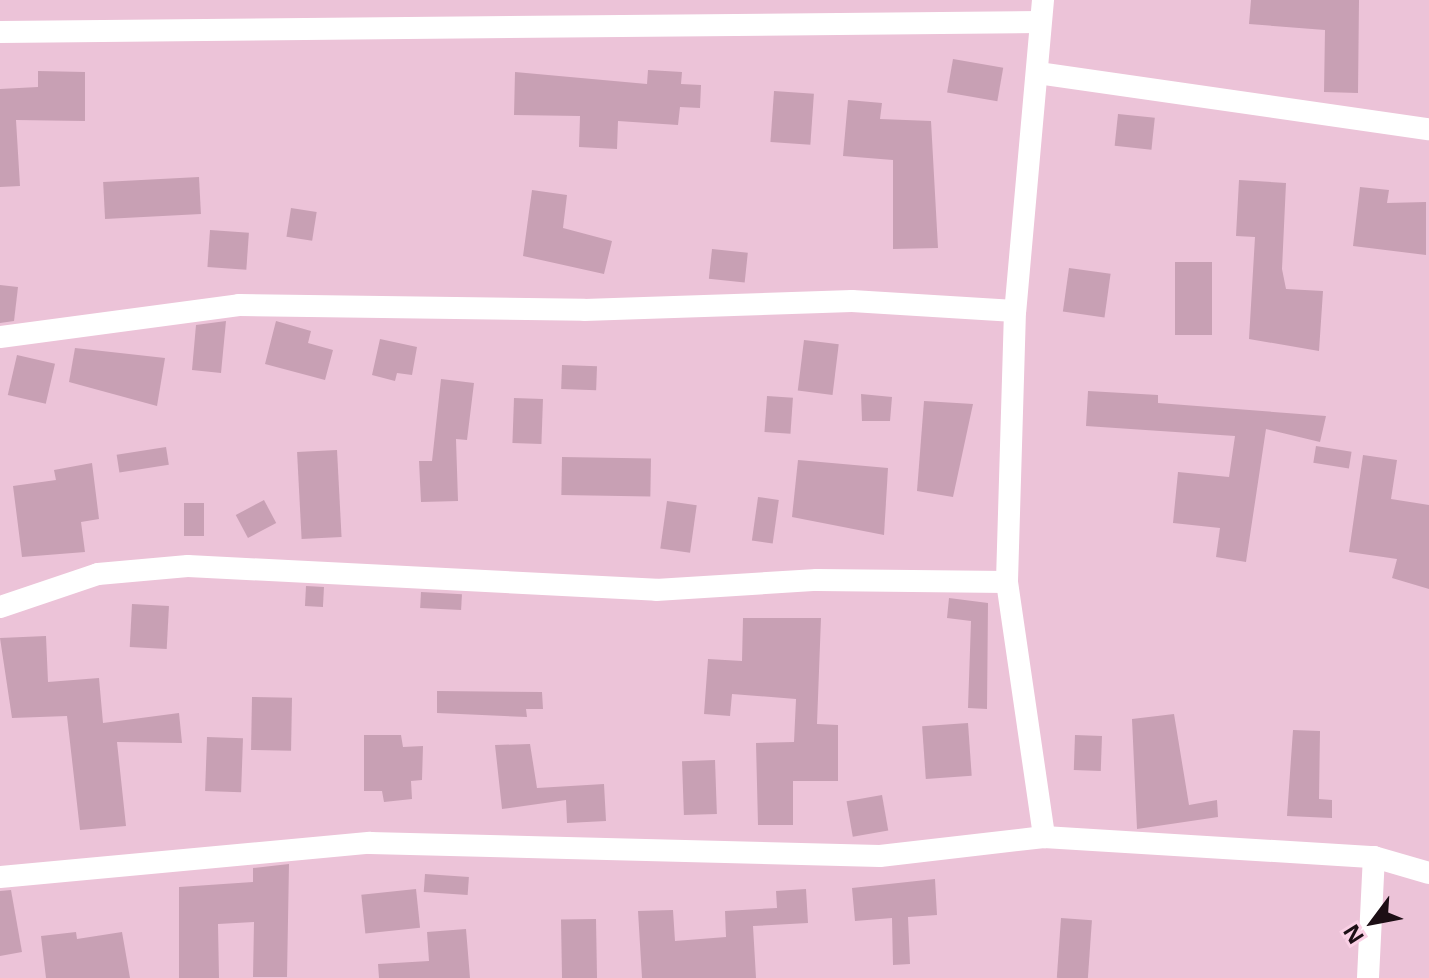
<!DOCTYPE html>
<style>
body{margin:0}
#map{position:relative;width:1429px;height:978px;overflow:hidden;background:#ecc3d8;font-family:"Open Sans",sans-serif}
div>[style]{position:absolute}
.building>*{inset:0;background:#c8a0b4;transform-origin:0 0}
.minor>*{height:22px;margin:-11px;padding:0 11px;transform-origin:11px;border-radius:11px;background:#fff}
span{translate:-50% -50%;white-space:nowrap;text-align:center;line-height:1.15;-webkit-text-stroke:7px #fad0e5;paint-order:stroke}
.north{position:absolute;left:1333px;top:882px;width:80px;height:80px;-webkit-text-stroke:6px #fad0e5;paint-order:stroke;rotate:238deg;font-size:22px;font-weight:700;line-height:32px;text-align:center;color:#1c0e15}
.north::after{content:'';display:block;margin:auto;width:28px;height:36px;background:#1c0e15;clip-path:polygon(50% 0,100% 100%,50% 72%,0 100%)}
</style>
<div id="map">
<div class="building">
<div style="clip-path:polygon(1251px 0,1359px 0,1358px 93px,1324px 92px,1325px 30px,1249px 24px)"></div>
<div style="left:953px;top:59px;width:51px;height:34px;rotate:10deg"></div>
<div style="clip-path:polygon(648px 70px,682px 72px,681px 84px,701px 85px,700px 108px,680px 107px,678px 125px,618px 121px,617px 149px,579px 147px,580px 116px,514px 115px,515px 72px,647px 84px)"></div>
<div style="clip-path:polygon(38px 71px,85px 72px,85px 121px,16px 120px,20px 186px,0 187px,0 89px,38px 87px)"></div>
<div style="left:774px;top:91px;width:40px;height:51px;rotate:4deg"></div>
<div style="clip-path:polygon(848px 100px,882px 103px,880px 119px,931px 121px,938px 248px,893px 249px,893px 160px,843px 156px)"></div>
<div style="left:1118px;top:114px;width:37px;height:32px;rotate:6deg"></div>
<div style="left:199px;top:177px;width:37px;height:96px;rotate:87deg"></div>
<div style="clip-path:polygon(1239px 180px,1286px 183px,1282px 269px,1286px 289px,1323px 291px,1319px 351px,1249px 339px,1255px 237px,1236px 236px)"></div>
<div style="clip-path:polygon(1360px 187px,1389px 190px,1387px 203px,1426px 202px,1426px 255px,1353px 246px)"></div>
<div style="clip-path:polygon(532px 190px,567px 195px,563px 228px,612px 241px,604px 274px,523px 256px)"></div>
<div style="left:291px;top:208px;width:26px;height:29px;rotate:9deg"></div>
<div style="left:210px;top:230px;width:39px;height:37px;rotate:4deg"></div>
<div style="left:712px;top:249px;width:36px;height:30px;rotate:6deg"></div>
<div style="left:1175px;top:262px;width:37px;height:73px"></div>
<div style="left:1069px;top:268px;width:42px;height:44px;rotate:8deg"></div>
<div style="clip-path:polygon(0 285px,18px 287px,14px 321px,0 323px)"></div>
<div style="clip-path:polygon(226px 321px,221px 373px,192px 370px,196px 325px)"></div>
<div style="clip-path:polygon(276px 321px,311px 331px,308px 343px,333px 350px,325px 380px,265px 364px)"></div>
<div style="clip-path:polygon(380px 339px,417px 347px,412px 375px,397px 373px,395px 381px,372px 375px)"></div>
<div style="left:804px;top:340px;width:35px;height:51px;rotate:7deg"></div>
<div style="clip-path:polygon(75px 348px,165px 358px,157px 406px,69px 382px)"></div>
<div style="left:17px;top:355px;width:39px;height:41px;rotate:13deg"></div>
<div style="left:562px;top:365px;width:35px;height:24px;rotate:2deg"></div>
<div style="clip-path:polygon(441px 379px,474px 383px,467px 440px,456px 439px,458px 501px,421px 502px,419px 461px,432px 461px)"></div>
<div style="clip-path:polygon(1088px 391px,1158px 395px,1158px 403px,1326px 416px,1320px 442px,1266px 429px,1246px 562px,1216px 557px,1220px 528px,1173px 523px,1178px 472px,1229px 477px,1235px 436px,1086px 426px)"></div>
<div style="clip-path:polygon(861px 394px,892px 397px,890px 421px,862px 421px)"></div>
<div style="left:767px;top:396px;width:26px;height:36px;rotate:4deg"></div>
<div style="left:514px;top:398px;width:29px;height:45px;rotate:2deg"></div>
<div style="clip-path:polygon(924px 401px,973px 404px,953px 497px,917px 491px)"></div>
<div style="left:1316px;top:446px;width:36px;height:17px;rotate:9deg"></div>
<div style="left:166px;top:447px;width:18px;height:50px;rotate:81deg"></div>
<div style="left:337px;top:450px;width:87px;height:40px;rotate:87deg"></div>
<div style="clip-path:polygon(1363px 455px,1397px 460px,1391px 499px,1429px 505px,1429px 589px,1392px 578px,1397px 559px,1349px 552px)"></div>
<div style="left:562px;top:457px;width:89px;height:38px;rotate:1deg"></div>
<div style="clip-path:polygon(798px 460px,888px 468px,884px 535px,792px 517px)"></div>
<div style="clip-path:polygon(92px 463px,99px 519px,81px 522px,85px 552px,22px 557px,13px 486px,56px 480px,54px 470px)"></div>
<div style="left:758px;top:497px;width:21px;height:44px;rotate:8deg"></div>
<div style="left:264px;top:500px;width:26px;height:32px;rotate:62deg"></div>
<div style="left:667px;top:501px;width:30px;height:48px;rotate:8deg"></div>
<div style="left:184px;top:503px;width:20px;height:33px"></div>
<div style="left:306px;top:586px;width:18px;height:20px;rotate:3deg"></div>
<div style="left:421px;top:592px;width:41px;height:16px;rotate:3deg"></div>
<div style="clip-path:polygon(949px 598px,988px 603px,987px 709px,968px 708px,971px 621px,947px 618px)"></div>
<div style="left:132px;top:604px;width:37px;height:43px;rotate:3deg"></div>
<div style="clip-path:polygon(743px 618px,821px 618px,817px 724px,838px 725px,838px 781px,793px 781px,793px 825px,758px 825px,756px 743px,794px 742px,796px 699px,732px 694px,730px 716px,704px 714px,708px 659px,742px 661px)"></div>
<div style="clip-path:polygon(46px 636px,48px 682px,99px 678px,103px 723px,179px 713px,182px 743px,117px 742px,126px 826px,80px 830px,67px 716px,12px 718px,0 638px)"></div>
<div style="clip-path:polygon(437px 691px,542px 692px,543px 709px,526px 709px,527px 717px,437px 713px)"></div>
<div style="left:252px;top:697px;width:40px;height:53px;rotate:1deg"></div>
<div style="clip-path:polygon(1174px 714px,1189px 805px,1217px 800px,1218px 817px,1137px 829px,1132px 719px)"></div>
<div style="left:968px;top:723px;width:53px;height:46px;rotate:86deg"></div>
<div style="clip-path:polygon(1293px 730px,1320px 731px,1319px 799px,1332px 800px,1332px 818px,1287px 816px)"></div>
<div style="clip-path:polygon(364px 735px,401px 735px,403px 747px,423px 746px,422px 780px,411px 781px,412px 799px,384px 802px,382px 791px,364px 791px)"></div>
<div style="left:1075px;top:735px;width:27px;height:35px;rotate:2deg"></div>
<div style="left:207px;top:737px;width:36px;height:54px;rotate:2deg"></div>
<div style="clip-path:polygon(530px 744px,537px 788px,604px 784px,606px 821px,567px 823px,566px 800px,502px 809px,495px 745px)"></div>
<div style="left:715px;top:760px;width:54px;height:33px;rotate:88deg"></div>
<div style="left:882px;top:795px;width:36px;height:36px;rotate:80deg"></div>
<div style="clip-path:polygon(289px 864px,287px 977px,253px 977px,254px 922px,218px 924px,219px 978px,179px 978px,179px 887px,253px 882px,253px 868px)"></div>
<div style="left:425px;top:874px;width:44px;height:18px;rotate:4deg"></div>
<div style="clip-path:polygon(935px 879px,937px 915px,908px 917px,910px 964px,893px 965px,892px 918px,855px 921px,852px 888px)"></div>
<div style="left:416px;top:889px;width:39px;height:55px;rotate:84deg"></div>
<div style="clip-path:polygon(806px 889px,808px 923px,753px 926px,756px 978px,642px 978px,638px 911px,673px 910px,675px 941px,726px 937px,725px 911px,777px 908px,776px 891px)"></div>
<div style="clip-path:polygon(11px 890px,22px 952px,0 956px,0 891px)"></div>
<div style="left:1061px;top:918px;width:31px;height:60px;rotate:4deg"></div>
<div style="left:596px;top:919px;width:59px;height:35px;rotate:89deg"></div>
<div style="clip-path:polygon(466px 929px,470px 978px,379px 978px,378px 964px,429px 961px,427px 932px)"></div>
<div style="clip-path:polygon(76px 932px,77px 939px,122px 932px,130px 978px,46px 978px,41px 936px)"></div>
</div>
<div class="minor">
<div style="left:1043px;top:0;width:312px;rotate:95.1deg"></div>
<div style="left:1015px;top:311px;width:271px;rotate:91.7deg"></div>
<div style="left:1007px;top:582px;width:258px;rotate:81.7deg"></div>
<div style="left:0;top:32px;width:1040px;rotate:-0.55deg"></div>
<div style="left:1038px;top:73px;width:395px;rotate:8.2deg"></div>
<div style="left:0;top:337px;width:241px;rotate:-7.6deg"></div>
<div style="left:239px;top:305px;width:345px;rotate:0.8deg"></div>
<div style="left:584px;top:310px;width:268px;rotate:-1.9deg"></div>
<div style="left:852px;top:301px;width:163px;rotate:3.5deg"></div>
<div style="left:0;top:607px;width:103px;rotate:-18.6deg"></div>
<div style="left:98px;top:574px;width:90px;rotate:-5.1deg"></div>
<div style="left:188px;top:566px;width:469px;rotate:2.9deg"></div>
<div style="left:656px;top:590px;width:161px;rotate:-3.6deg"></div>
<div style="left:817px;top:580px;width:190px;rotate:0.6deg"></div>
<div style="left:0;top:877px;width:372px;rotate:-5.3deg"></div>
<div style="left:370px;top:843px;width:510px;rotate:1.46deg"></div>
<div style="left:880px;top:856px;width:165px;rotate:-6.6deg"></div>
<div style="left:1044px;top:837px;width:331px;rotate:3.5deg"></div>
<div style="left:1374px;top:857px;width:57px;rotate:16.2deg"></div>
<div style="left:1368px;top:978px;width:121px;rotate:-87.2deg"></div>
</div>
<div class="north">N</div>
</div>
